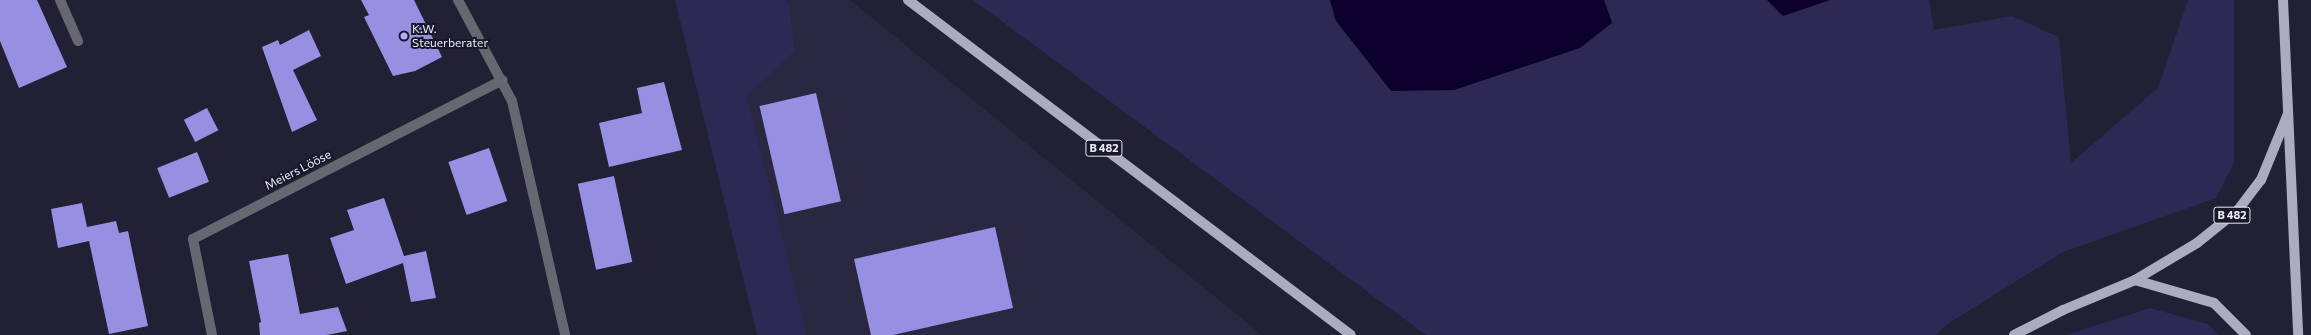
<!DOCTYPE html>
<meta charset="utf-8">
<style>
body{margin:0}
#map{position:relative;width:2311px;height:335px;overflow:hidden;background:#222034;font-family:Commissioner,sans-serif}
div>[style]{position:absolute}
.built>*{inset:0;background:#2a2741}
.green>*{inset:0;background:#2e2854}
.water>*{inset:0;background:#0c002f}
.building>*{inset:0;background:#9790e2;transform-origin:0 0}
.minor>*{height:10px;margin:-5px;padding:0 5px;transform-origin:5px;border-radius:5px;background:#676772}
.major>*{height:10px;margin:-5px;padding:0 5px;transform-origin:5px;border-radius:5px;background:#acacc1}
.dots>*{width:11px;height:11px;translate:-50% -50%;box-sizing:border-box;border:2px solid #19172a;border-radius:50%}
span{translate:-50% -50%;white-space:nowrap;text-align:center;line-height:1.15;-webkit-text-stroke:4px #19172a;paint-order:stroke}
.shield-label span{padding:1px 3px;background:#19172a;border:1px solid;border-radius:3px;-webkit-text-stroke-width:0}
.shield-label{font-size:11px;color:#ebebf8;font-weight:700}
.poi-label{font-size:12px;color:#ebebf8}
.left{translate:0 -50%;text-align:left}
.street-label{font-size:12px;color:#ebebf8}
</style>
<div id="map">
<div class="built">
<div style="clip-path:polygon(785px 0,850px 0,1262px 335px,807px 335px,747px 96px,795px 51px,789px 3px)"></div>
</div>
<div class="green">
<div style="clip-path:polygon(675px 0,785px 0,789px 3px,795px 51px,747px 96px,807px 335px,757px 335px)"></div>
<div style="clip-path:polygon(973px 0,1330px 0,1336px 21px,1454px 90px,1544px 60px,1612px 23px,1604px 0,1767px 0,1783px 16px,1830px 0,1929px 0,1934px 30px,2012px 16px,2059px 37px,2071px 163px,2158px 88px,2188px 0,2234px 0,2234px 163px,2216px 198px,2063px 252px,1949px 323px,1936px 335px,1426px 335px)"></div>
<div style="clip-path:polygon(2150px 308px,2208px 324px,2218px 335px,2066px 335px)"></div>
</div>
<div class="water">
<div style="clip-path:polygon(1330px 0,1604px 0,1612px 23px,1580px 48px,1454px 90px,1391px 91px,1336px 21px)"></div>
<div style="clip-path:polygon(1767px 0,1830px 0,1783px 16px)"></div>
</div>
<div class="building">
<div style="clip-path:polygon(0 0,37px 0,67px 67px,19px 88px,0 41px)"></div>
<div style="clip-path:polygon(361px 0,414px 0,442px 57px,415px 71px,393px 76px,364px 17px,369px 15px)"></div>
<div style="clip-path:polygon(309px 30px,321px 56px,293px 70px,317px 120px,292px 132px,262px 47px,278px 40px,280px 45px)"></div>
<div style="clip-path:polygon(664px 82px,682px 150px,609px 167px,599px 123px,642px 113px,637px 88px)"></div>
<div style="left:816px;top:93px;width:111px;height:58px;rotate:77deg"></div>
<div style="left:207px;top:108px;width:25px;height:26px;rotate:63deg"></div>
<div style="left:489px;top:148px;width:56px;height:43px;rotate:71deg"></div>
<div style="left:197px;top:152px;width:32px;height:43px;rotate:68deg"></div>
<div style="left:614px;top:176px;width:88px;height:37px;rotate:78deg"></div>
<div style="clip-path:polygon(384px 198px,404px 256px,426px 251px,436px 298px,411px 302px,403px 263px,346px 284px,330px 238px,354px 230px,347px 210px)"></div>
<div style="clip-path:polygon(82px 203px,87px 227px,116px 221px,119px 233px,128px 231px,148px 326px,109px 334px,89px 241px,58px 248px,51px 209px)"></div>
<div style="clip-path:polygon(995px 227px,1013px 308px,893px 335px,871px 335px,854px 259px)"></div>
<div style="clip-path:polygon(288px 254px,300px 314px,338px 307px,347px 331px,327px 335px,260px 335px,259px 323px,261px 322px,249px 261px)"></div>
</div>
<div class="minor">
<div style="left:60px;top:0;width:45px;rotate:66.3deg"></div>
<div style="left:458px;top:0;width:115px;rotate:61.9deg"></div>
<div style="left:512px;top:101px;width:240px;rotate:77.2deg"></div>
<div style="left:212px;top:335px;width:98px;rotate:-101.2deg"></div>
<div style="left:193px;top:239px;width:348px;rotate:-27.2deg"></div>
</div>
<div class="major">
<div style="left:908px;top:0;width:555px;rotate:37.1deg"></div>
<div style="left:2283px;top:0;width:335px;rotate:87.4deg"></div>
<div style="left:2135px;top:280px;width:82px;rotate:16.2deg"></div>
<div style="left:2214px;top:303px;width:45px;rotate:45deg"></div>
<div style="left:2014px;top:335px;width:55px;rotate:-27deg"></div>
<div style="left:2063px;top:310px;width:78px;rotate:-22.6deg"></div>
<div style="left:2135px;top:280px;width:72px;rotate:-30.8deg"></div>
<div style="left:2197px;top:243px;width:53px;rotate:-38.8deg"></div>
<div style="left:2238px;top:210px;width:38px;rotate:-53deg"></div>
<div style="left:2261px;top:180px;width:71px;rotate:-67.8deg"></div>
</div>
<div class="dots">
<div style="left:404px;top:36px;background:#b2adf9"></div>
</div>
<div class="shield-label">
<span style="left:1104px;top:148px">B 482</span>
<span style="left:2232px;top:215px">B 482</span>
</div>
<div class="poi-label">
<span class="left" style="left:412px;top:36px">K.W.<br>Steuerberater</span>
</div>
<div class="street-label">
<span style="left:298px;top:170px;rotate:-27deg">Meiers Lööse</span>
</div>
</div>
